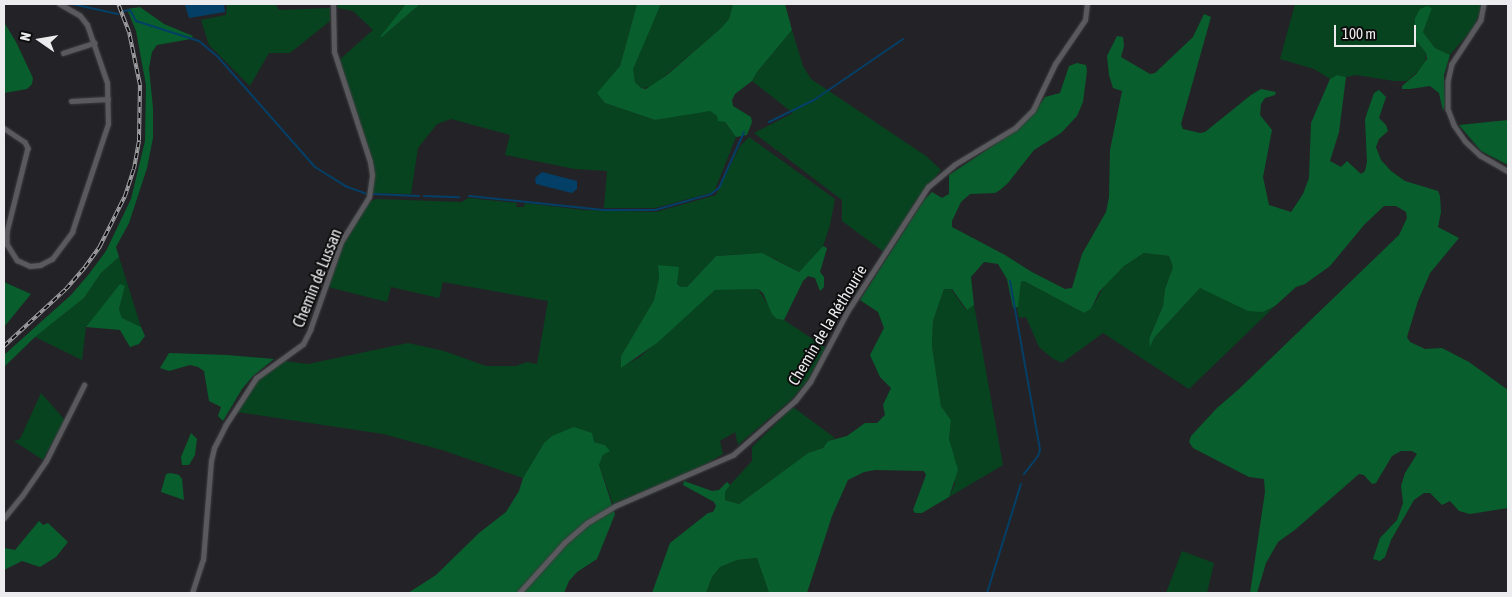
<!DOCTYPE html>
<meta charset="utf-8">
<style>
body{margin:0}
#map{position:relative;width:1512px;height:597px;overflow:hidden;background:#232327;font-family:"Asap Condensed",sans-serif}
div>[style]{position:absolute}
.green>*{inset:0;background:#07431f}
.forest>*{inset:0;background:#085e2c}
.water>*{inset:0;background:#043f67}
.stream>*{height:2px;margin:-1px;padding:0 1px;transform-origin:1px;border-radius:1px;background:#043f67}
.roads{filter:drop-shadow(0 0 1px #3d3e41) drop-shadow(0 0 1px #3d3e41)}
.street>*{height:4.5px;margin:-2.25px;padding:0 2.25px;transform-origin:2.25px;border-radius:2.25px;background:#5a5a5e}
.rail>*{height:4px;margin-top:-2px;transform-origin:0;background:repeating-linear-gradient(90deg,#0d0d0e 0 5.5px,#a0a0a3 0 11px);box-sizing:border-box;border-block:1px solid #a0a0a3}
span{translate:-50% -50%;white-space:nowrap;text-align:center;line-height:1.15;-webkit-text-stroke:4px #0d0d0e;paint-order:stroke}
.street-label{font-size:16px;color:#ececee}
.frame{position:absolute;inset:0;border:5px solid #ececee;pointer-events:none}
.north{position:absolute;left:15px;top:15px;width:50px;height:50px;-webkit-text-stroke:4px #0d0d0e;paint-order:stroke;rotate:283deg;font-size:14px;font-weight:700;line-height:20px;text-align:center;color:#ececee}
.north::after{content:'';display:block;margin:auto;width:18px;height:22px;background:#ececee;clip-path:polygon(50% 0,100% 100%,50% 72%,0 100%)}
.scale{position:absolute;left:1334px;top:25px;width:82px;height:22px;box-sizing:border-box;border:2px solid #ececee;border-top:0;padding-left:6px;font-size:15px;line-height:18px;white-space:nowrap;color:#ececee;-webkit-text-stroke:4px #0d0d0e;paint-order:stroke}
</style>
<div id="map">
<div class="green">
<div style="clip-path:polygon(227px 4px,275px 4px,279px 10px,330px 8px,330px 21px,290px 53px,269px 53px,250px 86px,209px 45px,201px 20px,226px 15px)"></div>
<div style="clip-path:polygon(337px 4px,406px 4px,382px 37px,420px 4px,637px 4px,620px 66px,598px 93px,605px 103px,655px 120px,704px 111px,710px 111px,723px 120px,736px 137px,714px 192px,655px 208px,604px 208px,607px 171px,575px 169px,505px 155px,510px 135px,451px 119px,437px 124px,418px 148px,411px 194px,373px 193px,372px 162px,337px 62px,373px 30px,353px 11px,338px 8px)"></div>
<div style="clip-path:polygon(661px 4px,733px 4px,729px 19px,721px 28px,652px 87px,641px 88px,635px 82px,632px 69px)"></div>
<div style="clip-path:polygon(1295px 4px,1481px 4px,1482px 8px,1473px 28px,1450px 55px,1435px 48px,1423px 32px,1432px 7px,1414px 38px,1426px 53px,1425px 64px,1407px 81px,1394px 81px,1356px 75px,1346px 77px,1337px 75px,1330px 79px,1314px 69px,1280px 59px)"></div>
<div style="clip-path:polygon(792px 30px,803px 66px,811px 79px,926px 156px,941px 170px,914px 203px,900px 230px,884px 252px,842px 221px,842px 200px,754px 133px,793px 113px,752px 81px,757px 72px)"></div>
<div style="clip-path:polygon(749px 137px,835px 199px,830px 225px,823px 246px,799px 272px,773px 258px,743px 254px,716px 256px,687px 287px,681px 287px,658px 265px,659px 278px,654px 300px,621px 356px,621px 367px,640px 357px,692px 310px,715px 290px,722px 289px,758px 289px,777px 319px,784px 320px,826px 348px,808px 380px,791px 400px,738px 445px,735px 432px,720px 441px,723px 454px,695px 470px,613px 504px,599px 465px,603px 455px,609px 451px,605px 445px,594px 442px,544px 443px,523px 478px,442px 450px,383px 434px,237px 412px,257px 381px,285px 361px,308px 364px,408px 343px,444px 351px,486px 366px,516px 366px,527px 362px,537px 364px,548px 301px,443px 282px,439px 298px,391px 287px,387px 302px,328px 287px,344px 243px,369px 202px,376px 199px,462px 202px,468px 198px,517px 203px,516px 207px,524px 207px,525px 203px,583px 210px,656px 212px,716px 195px,740px 146px)"></div>
<div style="clip-path:polygon(1144px 253px,1169px 256px,1173px 267px,1165px 289px,1163px 306px,1149px 339px,1150px 345px,1154px 338px,1200px 288px,1263px 312px,1275px 306px,1189px 389px,1103px 333px,1062px 363px,1052px 358px,1039px 347px,1026px 317px,1019px 318px,1017px 309px,1021px 282px,1024px 281px,1084px 313px,1091px 309px,1105px 285px,1124px 266px)"></div>
<div style="clip-path:polygon(119px 257px,141px 327px,122px 318px,119px 309px,125px 286px,86px 327px,82px 360px,35px 337px,84px 298px,101px 273px)"></div>
<div style="clip-path:polygon(944px 289px,951px 289px,966px 310px,974px 305px,1003px 465px,949px 497px,955px 484px,949px 439px,951px 420px,941px 406px,932px 346px,933px 321px)"></div>
<div style="clip-path:polygon(41px 393px,65px 420px,43px 460px,14px 441px,20px 439px)"></div>
<div style="clip-path:polygon(793px 407px,835px 438px,828px 441px,823px 448px,808px 453px,739px 504px,725px 500px,725px 492px,730px 485px,752px 461px,752px 447px)"></div>
<div style="clip-path:polygon(1182px 551px,1214px 563px,1207px 593px,1166px 593px)"></div>
<div style="clip-path:polygon(757px 558px,769px 593px,706px 593px,712px 577px,720px 567px,737px 560px)"></div>
</div>
<div class="forest">
<div style="clip-path:polygon(406px 4px,420px 4px,382px 37px,380px 37px)"></div>
<div style="clip-path:polygon(637px 4px,661px 4px,633px 69px,635px 82px,641px 88px,646px 89px,667px 75px,721px 28px,729px 19px,733px 4px,785px 4px,792px 30px,757px 72px,752px 81px,735px 94px,732px 100px,733px 106px,751px 117px,752px 122px,747px 135px,736px 137px,725px 122px,718px 121px,717px 116px,710px 111px,655px 120px,605px 103px,597px 93px,620px 66px)"></div>
<div style="clip-path:polygon(1427px 6px,1432px 8px,1423px 32px,1435px 48px,1450px 55px,1444px 75px,1445px 105px,1443px 111px,1439px 93px,1430px 86px,1410px 89px,1402px 89px,1402px 86px,1416px 74px,1427px 59px,1426px 53px,1414px 38px,1415px 18px,1420px 9px)"></div>
<div style="clip-path:polygon(140px 7px,164px 24px,193px 36px,191px 39px,157px 45px,152px 52px,149px 68px,153px 108px,153px 138px,147px 168px,129px 223px,116px 247px,119px 257px,101px 273px,84px 298px,35px 337px,4px 367px,4px 355px,71px 295px,89px 274px,106px 251px,131px 199px,145px 141px,146px 85px,136px 31px,127px 9px)"></div>
<div style="clip-path:polygon(1204px 14px,1211px 17px,1181px 124px,1183px 129px,1200px 133px,1205px 132px,1251px 95px,1261px 89px,1276px 92px,1275px 95px,1265px 98px,1261px 104px,1260px 115px,1272px 130px,1263px 177px,1269px 205px,1291px 212px,1303px 194px,1309px 178px,1311px 123px,1330px 79px,1337px 75px,1346px 77px,1339px 132px,1330px 161px,1341px 167px,1347px 161px,1361px 174px,1365px 171px,1367px 162px,1365px 120px,1367px 113px,1374px 93px,1379px 90px,1386px 97px,1379px 118px,1386px 125px,1388px 131px,1379px 139px,1376px 147px,1381px 160px,1391px 171px,1405px 181px,1438px 191px,1440px 196px,1441px 212px,1438px 227px,1459px 238px,1430px 273px,1418px 301px,1407px 337px,1410px 342px,1425px 349px,1442px 348px,1469px 362px,1508px 390px,1508px 508px,1470px 514px,1459px 511px,1450px 501px,1442px 505px,1430px 493px,1424px 493px,1414px 500px,1391px 540px,1385px 557px,1380px 561px,1373px 559px,1380px 538px,1397px 520px,1403px 503px,1401px 486px,1405px 473px,1417px 454px,1412px 451px,1401px 451px,1392px 456px,1376px 483px,1372px 484px,1364px 475px,1359px 474px,1296px 529px,1278px 542px,1266px 563px,1257px 593px,1250px 593px,1265px 492px,1264px 479px,1249px 477px,1193px 448px,1189px 442px,1191px 436px,1217px 408px,1239px 389px,1399px 235px,1407px 218px,1406px 212px,1396px 206px,1384px 206px,1364px 225px,1330px 266px,1305px 284px,1296px 287px,1275px 306px,1263px 312px,1248px 311px,1200px 288px,1154px 338px,1150px 347px,1149px 339px,1163px 306px,1165px 289px,1173px 267px,1169px 256px,1144px 253px,1124px 266px,1099px 292px,1091px 309px,1084px 313px,1024px 281px,1021px 282px,1018px 307px,1013px 308px,1007px 279px,998px 264px,984px 262px,971px 277px,974px 305px,967px 310px,952px 289px,944px 289px,933px 321px,932px 346px,941px 406px,951px 420px,949px 439px,958px 470px,949px 497px,922px 513px,915px 513px,913px 510px,926px 475px,924px 471px,875px 470px,864px 472px,848px 480px,832px 516px,807px 593px,769px 593px,757px 558px,737px 560px,720px 567px,712px 577px,706px 593px,652px 593px,670px 543px,708px 513px,713px 512px,716px 506px,714px 502px,683px 485px,684px 481px,712px 491px,719px 490px,727px 482px,730px 485px,725px 492px,725px 500px,739px 504px,808px 453px,823px 448px,828px 441px,847px 436px,865px 423px,877px 423px,885px 415px,883px 405px,891px 388px,880px 377px,870px 355px,884px 328px,878px 312px,860px 300px,924px 200px,932px 192px,942px 198px,949px 194px,949px 175px,1015px 131px,1034px 113px,1045px 97px,1060px 93px,1069px 66px,1077px 63px,1086px 65px,1087px 71px,1083px 102px,1077px 116px,1061px 133px,1034px 150px,1008px 183px,1000px 190px,995px 193px,970px 194px,961px 202px,952px 221px,952px 227px,1005px 255px,1030px 271px,1065px 289px,1072px 288px,1082px 254px,1106px 212px,1109px 197px,1110px 150px,1122px 91px,1113px 88px,1109px 75px,1107px 56px,1117px 36px,1123px 37px,1124px 46px,1121px 57px,1150px 74px,1155px 73px,1193px 37px)"></div>
<div style="clip-path:polygon(4px 22px,16px 42px,33px 78px,32px 84px,27px 89px,4px 93px)"></div>
<div style="clip-path:polygon(1508px 120px,1508px 165px,1481px 151px,1459px 125px)"></div>
<div style="clip-path:polygon(823px 246px,827px 248px,820px 272px,824px 277px,824px 287px,820px 291px,815px 278px,808px 276px,803px 281px,784px 320px,777px 319px,772px 314px,763px 293px,758px 289px,715px 290px,657px 343px,621px 368px,621px 356px,654px 300px,659px 278px,658px 265px,679px 267px,677px 284px,681px 287px,687px 287px,716px 256px,762px 253px,799px 272px)"></div>
<div style="clip-path:polygon(4px 282px,31px 294px,4px 327px)"></div>
<div style="clip-path:polygon(120px 284px,125px 286px,119px 309px,122px 318px,141px 327px,145px 336px,139px 344px,130px 347px,120px 330px,86px 327px)"></div>
<div style="clip-path:polygon(169px 353px,227px 355px,274px 359px,253px 376px,242px 389px,223px 421px,218px 416px,221px 407px,209px 401px,204px 371px,198px 367px,190px 365px,169px 371px,160px 368px)"></div>
<div style="clip-path:polygon(574px 427px,592px 433px,594px 442px,605px 445px,610px 451px,603px 455px,599px 465px,615px 514px,597px 559px,577px 572px,569px 581px,564px 593px,408px 593px,436px 575px,479px 533px,506px 512px,519px 491px,523px 478px,544px 443px,552px 436px)"></div>
<div style="clip-path:polygon(191px 433px,197px 439px,195px 455px,189px 465px,182px 465px,181px 457px)"></div>
<div style="clip-path:polygon(171px 473px,179px 475px,182px 479px,184px 500px,161px 492px,166px 474px)"></div>
<div style="clip-path:polygon(39px 521px,43px 525px,48px 523px,68px 542px,56px 557px,40px 567px,22px 561px,4px 570px,4px 548px,15px 550px)"></div>
</div>
<div class="water">
<div style="clip-path:polygon(188px 4px,224px 4px,225px 12px,189px 18px,185px 5px)"></div>
<div style="clip-path:polygon(542px 172px,577px 181px,577px 189px,572px 193px,536px 184px,535px 178px)"></div>
</div>
<div class="stream">
<div style="left:72px;top:4px;width:47px;rotate:12.3deg"></div>
<div style="left:124px;top:11px;width:6px;rotate:-9deg"></div>
<div style="left:130px;top:10px;width:13px;rotate:61deg"></div>
<div style="left:136px;top:21px;width:66px;rotate:17.6deg"></div>
<div style="left:199px;top:41px;width:25px;rotate:40deg"></div>
<div style="left:218px;top:57px;width:147px;rotate:48.6deg"></div>
<div style="left:315px;top:167px;width:36px;rotate:32deg"></div>
<div style="left:345px;top:186px;width:23px;rotate:20deg"></div>
<div style="left:769px;top:122px;width:50px;rotate:-26.1deg"></div>
<div style="left:814px;top:100px;width:108px;rotate:-34.4deg"></div>
<div style="left:373px;top:194px;width:46px;rotate:2.5deg"></div>
<div style="left:424px;top:196px;width:35px;rotate:2deg"></div>
<div style="left:469px;top:196px;width:135px;rotate:6deg"></div>
<div style="left:603px;top:210px;width:52px"></div>
<div style="left:655px;top:210px;width:58px;rotate:-15.9deg"></div>
<div style="left:711px;top:194px;width:10px;rotate:-37deg"></div>
<div style="left:719px;top:188px;width:61px;rotate:-65.9deg"></div>
<div style="left:1010px;top:281px;width:172px;rotate:79.9deg"></div>
<div style="left:1040px;top:450px;width:6px;rotate:108deg"></div>
<div style="left:1038px;top:456px;width:23px;rotate:128deg"></div>
<div style="left:987px;top:593px;width:114px;rotate:-72.7deg"></div>
</div>
<div class="roads">
<div class="street">
<div style="left:1484px;top:4px;width:16px;rotate:101deg"></div>
<div style="left:1481px;top:20px;width:53px;rotate:123.4deg"></div>
<div style="left:1452px;top:64px;width:17px;rotate:103deg"></div>
<div style="left:1448px;top:81px;width:28px;rotate:90deg"></div>
<div style="left:1448px;top:109px;width:17px;rotate:69deg"></div>
<div style="left:1454px;top:125px;width:19px;rotate:55deg"></div>
<div style="left:1465px;top:141px;width:21px;rotate:43deg"></div>
<div style="left:1480px;top:155px;width:32px;rotate:30deg"></div>
<div style="left:63px;top:53px;width:33px;rotate:-18deg"></div>
<div style="left:71px;top:101px;width:37px;rotate:-3deg"></div>
<div style="left:4px;top:128px;width:25px;rotate:34deg"></div>
<div style="left:25px;top:142px;width:7px;rotate:63deg"></div>
<div style="left:28px;top:148px;width:87px;rotate:104deg"></div>
<div style="left:7px;top:232px;width:12px;rotate:90deg"></div>
<div style="left:7px;top:244px;width:19px;rotate:58deg"></div>
<div style="left:17px;top:260px;width:14px;rotate:25deg"></div>
<div style="left:30px;top:266px;width:10px;rotate:-6deg"></div>
<div style="left:40px;top:265px;width:13px;rotate:-27deg"></div>
<div style="left:52px;top:259px;width:34px;rotate:-53deg"></div>
<div style="left:72px;top:232px;width:114px;rotate:-71.6deg"></div>
<div style="left:108px;top:124px;width:41px;rotate:-91.4deg"></div>
<div style="left:107px;top:83px;width:61px;rotate:-109deg"></div>
<div style="left:87px;top:25px;width:11px;rotate:-128deg"></div>
<div style="left:80px;top:16px;width:24px;rotate:-150deg"></div>
<div style="left:4px;top:518px;width:28px;rotate:-51deg"></div>
<div style="left:22px;top:496px;width:42px;rotate:-55.6deg"></div>
<div style="left:46px;top:461px;width:85px;rotate:-63.4deg"></div>
<div style="left:192px;top:593px;width:35px;rotate:-72deg"></div>
<div style="left:203px;top:560px;width:99px;rotate:-85.4deg"></div>
<div style="left:211px;top:461px;width:13px;rotate:-77deg"></div>
<div style="left:214px;top:448px;width:25px;rotate:-63deg"></div>
<div style="left:225px;top:426px;width:57px;rotate:-57.1deg"></div>
<div style="left:256px;top:378px;width:58px;rotate:-35.9deg"></div>
<div style="left:303px;top:344px;width:16px;rotate:-63deg"></div>
<div style="left:310px;top:330px;width:93px;rotate:-70.6deg"></div>
<div style="left:341px;top:242px;width:53px;rotate:-58.1deg"></div>
<div style="left:369px;top:197px;width:22px;rotate:-82deg"></div>
<div style="left:372px;top:175px;width:13px;rotate:-99deg"></div>
<div style="left:370px;top:162px;width:116px;rotate:-108.1deg"></div>
<div style="left:334px;top:52px;width:48px;rotate:-91.2deg"></div>
<div style="left:519px;top:593px;width:67px;rotate:-48deg"></div>
<div style="left:564px;top:543px;width:30px;rotate:-41deg"></div>
<div style="left:587px;top:523px;width:33px;rotate:-31deg"></div>
<div style="left:615px;top:506px;width:129px;rotate:-23.4deg"></div>
<div style="left:733px;top:455px;width:82px;rotate:-41.1deg"></div>
<div style="left:795px;top:401px;width:24px;rotate:-52deg"></div>
<div style="left:810px;top:382px;width:79px;rotate:-62.1deg"></div>
<div style="left:847px;top:312px;width:149px;rotate:-57.1deg"></div>
<div style="left:928px;top:187px;width:34px;rotate:-40deg"></div>
<div style="left:954px;top:165px;width:71px;rotate:-31.2deg"></div>
<div style="left:1015px;top:128px;width:25px;rotate:-45deg"></div>
<div style="left:1033px;top:110px;width:51px;rotate:-64.4deg"></div>
<div style="left:1055px;top:64px;width:53px;rotate:-55.7deg"></div>
<div style="left:1085px;top:20px;width:16px;rotate:-83deg"></div>
</div>
</div>
<div class="rail">
<div style="left:4px;top:346px;width:84px;rotate:-42.6deg"></div>
<div style="left:66px;top:289px;width:29px;rotate:-49deg"></div>
<div style="left:85px;top:267px;width:26px;rotate:-54deg"></div>
<div style="left:100px;top:246px;width:56px;rotate:-63.4deg"></div>
<div style="left:125px;top:196px;width:28px;rotate:-72deg"></div>
<div style="left:134px;top:169px;width:29px;rotate:-80deg"></div>
<div style="left:139px;top:140px;width:55px;rotate:-89deg"></div>
<div style="left:140px;top:85px;width:54px;rotate:-101.7deg"></div>
<div style="left:129px;top:32px;width:30px;rotate:-111deg"></div>
</div>
<div class="street-label">
<span style="left:317px;top:278px;rotate:-68deg">Chemin de Lussan</span>
<span style="left:827px;top:325px;rotate:-59deg">Chemin de la Réthourie</span>
</div>
<div class="frame"></div>
<div class="north">N</div>
<div class="scale">100 m</div>
</div>
